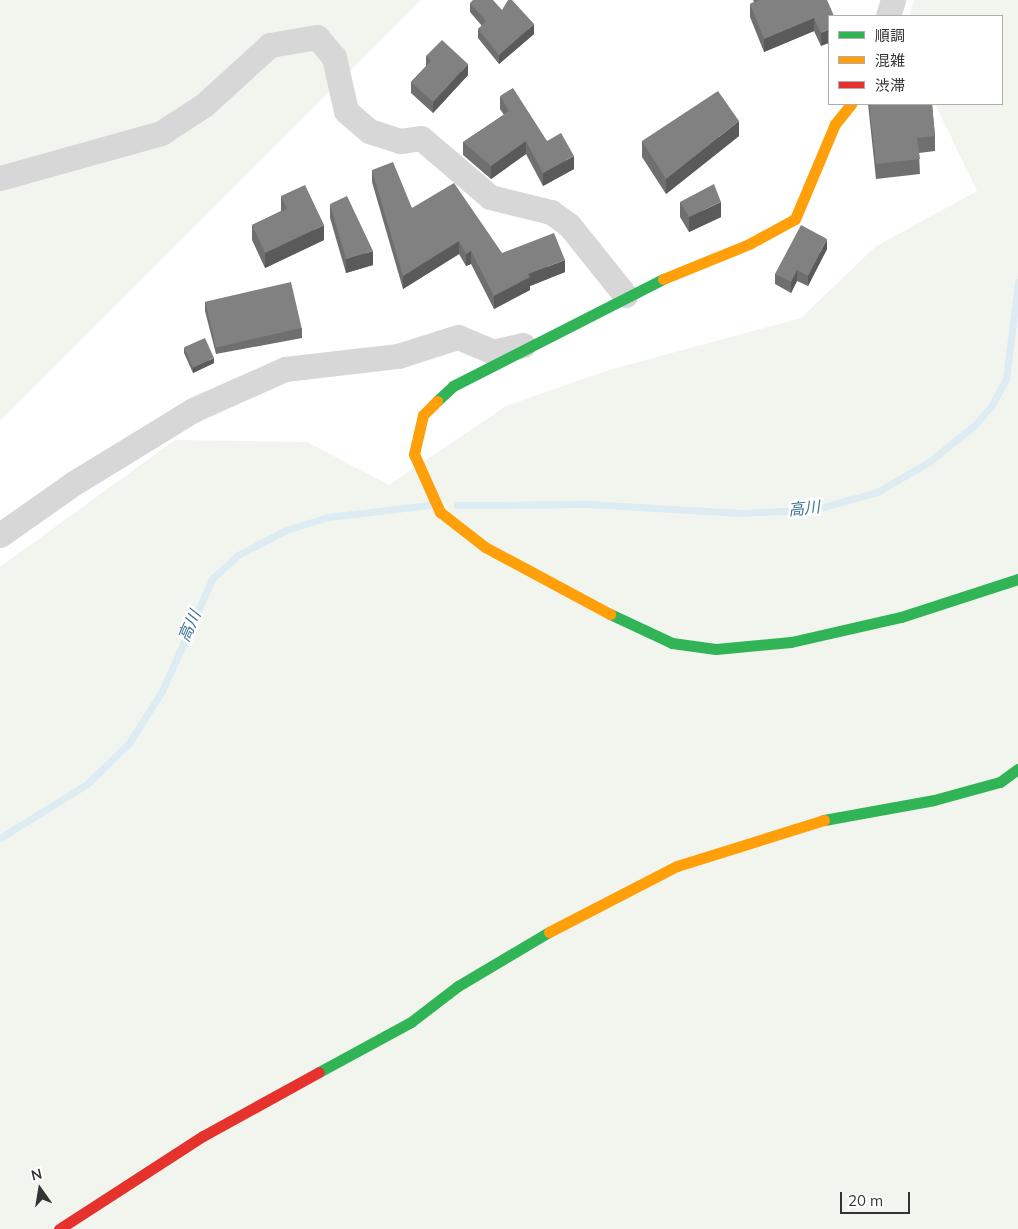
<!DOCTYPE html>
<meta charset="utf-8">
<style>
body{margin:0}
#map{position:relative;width:1018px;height:1229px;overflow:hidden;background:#fff;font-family:Mulish,"Noto Sans JP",sans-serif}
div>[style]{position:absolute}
.green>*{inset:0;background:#f1f5ed}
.stream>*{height:7px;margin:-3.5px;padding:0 3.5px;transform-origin:3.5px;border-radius:3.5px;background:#ddebf3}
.street>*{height:25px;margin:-12.5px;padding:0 12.5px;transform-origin:12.5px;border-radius:12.5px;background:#d7d7d7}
.fast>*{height:11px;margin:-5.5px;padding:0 5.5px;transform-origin:5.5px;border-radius:5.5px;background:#30b455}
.slow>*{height:11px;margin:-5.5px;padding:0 5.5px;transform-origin:5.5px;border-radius:5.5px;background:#ff9f0a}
.jam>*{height:11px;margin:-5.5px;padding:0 5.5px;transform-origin:5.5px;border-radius:5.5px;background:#e5322d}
.wall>*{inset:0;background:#6f6f6f}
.shaded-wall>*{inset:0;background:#5a5a5a}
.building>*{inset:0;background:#818181;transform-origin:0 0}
span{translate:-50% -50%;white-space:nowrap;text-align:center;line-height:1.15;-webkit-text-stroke:5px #fff;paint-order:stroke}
.water-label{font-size:16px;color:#3f7597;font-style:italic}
.legend{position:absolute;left:828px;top:15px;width:175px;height:90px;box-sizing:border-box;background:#fff;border:1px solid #adadad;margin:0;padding:6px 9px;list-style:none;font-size:15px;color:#333}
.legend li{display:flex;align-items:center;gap:10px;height:25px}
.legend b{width:25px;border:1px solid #adadad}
.north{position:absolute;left:15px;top:1164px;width:50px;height:50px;-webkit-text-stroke:4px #fff;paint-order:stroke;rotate:347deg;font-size:14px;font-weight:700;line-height:20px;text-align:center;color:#333}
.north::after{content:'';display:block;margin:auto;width:18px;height:22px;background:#333;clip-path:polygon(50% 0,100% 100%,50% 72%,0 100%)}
.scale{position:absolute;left:840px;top:1192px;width:70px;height:22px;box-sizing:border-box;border:2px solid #333;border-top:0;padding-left:6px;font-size:15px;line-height:18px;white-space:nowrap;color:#333;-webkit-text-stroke:4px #fff;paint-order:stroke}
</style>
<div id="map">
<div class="green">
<div style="clip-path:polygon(0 0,421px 0,0 421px)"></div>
<div style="clip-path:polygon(914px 0,1018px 0,1018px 1229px,0 1229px,0 567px,175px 440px,307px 442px,389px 485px,506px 406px,609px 370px,801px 318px,875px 247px,977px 191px,935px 104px,1002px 104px,1002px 16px,909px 16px)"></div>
</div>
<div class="stream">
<div style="left:457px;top:505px;width:131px;rotate:-0.4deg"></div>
<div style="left:588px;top:504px;width:153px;rotate:3.4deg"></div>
<div style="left:741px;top:513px;width:75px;rotate:-3.1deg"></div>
<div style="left:816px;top:509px;width:63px;rotate:-15.6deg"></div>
<div style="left:877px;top:492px;width:60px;rotate:-30deg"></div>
<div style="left:929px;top:462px;width:60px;rotate:-39deg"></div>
<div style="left:976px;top:424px;width:25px;rotate:-50deg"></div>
<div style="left:992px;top:405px;width:30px;rotate:-62deg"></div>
<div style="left:1006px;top:379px;width:98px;rotate:-82.9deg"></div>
<div style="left:0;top:838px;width:102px;rotate:-31.8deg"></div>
<div style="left:87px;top:784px;width:59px;rotate:-44.3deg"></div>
<div style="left:129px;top:743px;width:62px;rotate:-57.6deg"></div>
<div style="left:162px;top:691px;width:123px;rotate:-65.9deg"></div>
<div style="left:212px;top:579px;width:35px;rotate:-43deg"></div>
<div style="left:238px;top:555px;width:54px;rotate:-27.5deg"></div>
<div style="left:286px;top:530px;width:44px;rotate:-17.2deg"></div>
<div style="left:328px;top:517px;width:102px;rotate:-6.8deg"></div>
</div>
<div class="street">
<div style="left:888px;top:16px;width:17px;rotate:-73deg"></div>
<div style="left:0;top:178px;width:167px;rotate:-15.6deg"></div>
<div style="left:161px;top:133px;width:51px;rotate:-33.1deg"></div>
<div style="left:204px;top:105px;width:89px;rotate:-42.3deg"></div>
<div style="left:270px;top:45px;width:48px;rotate:-9.7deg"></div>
<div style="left:317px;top:37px;width:26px;rotate:50deg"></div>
<div style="left:334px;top:57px;width:55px;rotate:77.5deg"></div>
<div style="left:346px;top:111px;width:30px;rotate:41deg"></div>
<div style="left:369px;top:131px;width:33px;rotate:18deg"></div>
<div style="left:400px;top:141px;width:21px;rotate:-8deg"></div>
<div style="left:421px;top:138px;width:91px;rotate:40.5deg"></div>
<div style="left:490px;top:197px;width:63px;rotate:13.8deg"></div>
<div style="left:551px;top:212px;width:22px;rotate:36deg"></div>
<div style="left:569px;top:225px;width:90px;rotate:51.3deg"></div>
<div style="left:0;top:535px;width:90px;rotate:-35.1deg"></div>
<div style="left:74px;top:483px;width:140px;rotate:-31.5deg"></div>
<div style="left:193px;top:410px;width:101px;rotate:-24deg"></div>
<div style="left:285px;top:369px;width:114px;rotate:-6.6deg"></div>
<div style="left:398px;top:356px;width:63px;rotate:-17.6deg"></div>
<div style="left:458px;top:337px;width:38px;rotate:23deg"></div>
<div style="left:493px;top:352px;width:31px;rotate:-13deg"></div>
</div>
<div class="fast">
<div style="left:437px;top:401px;width:22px;rotate:-43deg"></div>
<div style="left:453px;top:386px;width:236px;rotate:-27deg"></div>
<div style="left:610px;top:614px;width:68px;rotate:25.1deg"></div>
<div style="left:672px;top:643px;width:44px;rotate:7.8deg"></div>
<div style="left:716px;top:649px;width:75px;rotate:-5.3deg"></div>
<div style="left:791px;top:642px;width:113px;rotate:-12.8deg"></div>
<div style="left:901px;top:617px;width:123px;rotate:-18deg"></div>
<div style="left:824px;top:820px;width:112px;rotate:-10.3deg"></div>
<div style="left:934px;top:800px;width:68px;rotate:-15.3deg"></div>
<div style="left:1000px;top:782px;width:22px;rotate:-36deg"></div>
<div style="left:319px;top:1072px;width:105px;rotate:-28.5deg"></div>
<div style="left:411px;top:1022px;width:59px;rotate:-37.5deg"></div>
<div style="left:458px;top:986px;width:106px;rotate:-30.7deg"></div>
</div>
<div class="slow">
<div style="left:663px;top:279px;width:93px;rotate:-22.1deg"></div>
<div style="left:749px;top:244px;width:52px;rotate:-28.5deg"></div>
<div style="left:795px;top:219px;width:103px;rotate:-67.2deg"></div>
<div style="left:835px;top:124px;width:26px;rotate:-51deg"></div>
<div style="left:437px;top:401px;width:20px;rotate:135deg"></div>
<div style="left:423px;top:415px;width:40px;rotate:103deg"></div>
<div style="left:414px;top:454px;width:64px;rotate:65.9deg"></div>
<div style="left:440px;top:512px;width:57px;rotate:37.9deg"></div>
<div style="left:485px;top:547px;width:142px;rotate:28.2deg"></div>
<div style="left:549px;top:932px;width:144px;rotate:-27.3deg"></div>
<div style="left:677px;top:866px;width:154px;rotate:-17.4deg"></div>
</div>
<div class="jam">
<div style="left:59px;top:1229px;width:171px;rotate:-32.9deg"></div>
<div style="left:203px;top:1136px;width:132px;rotate:-28.9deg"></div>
</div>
<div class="wall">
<div style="clip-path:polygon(753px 0,827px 0,821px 46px,814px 31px,764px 52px,750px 17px,750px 4px,754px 2px)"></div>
<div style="clip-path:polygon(470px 3px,502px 10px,534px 34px,499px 64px,478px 38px,478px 29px,482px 26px,470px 12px)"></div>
<div style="clip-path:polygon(426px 56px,468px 75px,433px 113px,411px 93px,411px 82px,426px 66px)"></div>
<div style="clip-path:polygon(500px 96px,547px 141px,574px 169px,543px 186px,526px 154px,491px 179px,463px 155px,463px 142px,504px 115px,500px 109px)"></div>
<div style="clip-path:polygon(868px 104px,932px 104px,935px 136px,935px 151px,919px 153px,920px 174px,876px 179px)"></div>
<div style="clip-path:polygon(739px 136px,666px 194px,642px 157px,642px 141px)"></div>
<div style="clip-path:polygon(372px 170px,412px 208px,502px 253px,565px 272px,530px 286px,530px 290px,494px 309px,471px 264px,466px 266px,459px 254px,403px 289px,372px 182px)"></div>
<div style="clip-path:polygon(281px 196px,324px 240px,265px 268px,252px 240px,252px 225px,281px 211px)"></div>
<div style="clip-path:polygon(680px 202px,721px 217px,689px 232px,680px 217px)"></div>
<div style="clip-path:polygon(330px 204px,373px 265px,346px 273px,330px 218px)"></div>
<div style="clip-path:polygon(827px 249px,808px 286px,797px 281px,791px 293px,775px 284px,775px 274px)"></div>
<div style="clip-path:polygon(205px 302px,302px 328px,302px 338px,216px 354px,205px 311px)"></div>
<div style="clip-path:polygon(184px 348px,214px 363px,193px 373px,184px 353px)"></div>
</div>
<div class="shaded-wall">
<div style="clip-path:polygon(814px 18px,814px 31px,764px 52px,764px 39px)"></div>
<div style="clip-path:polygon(534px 24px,534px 34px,499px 64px,499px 55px)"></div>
<div style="clip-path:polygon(829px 29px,829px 43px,821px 46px,821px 33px)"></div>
<div style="clip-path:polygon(468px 64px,468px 75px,433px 113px,433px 102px)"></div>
<div style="clip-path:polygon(739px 121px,739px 136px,666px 194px,666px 179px)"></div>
<div style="clip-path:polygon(526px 141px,526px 154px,491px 179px,491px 166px)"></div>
<div style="clip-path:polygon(574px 156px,574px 169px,543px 186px,543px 173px)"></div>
<div style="clip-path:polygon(721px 202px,721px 217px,689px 232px,689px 217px)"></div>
<div style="clip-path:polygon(324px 225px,324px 240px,265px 268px,265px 253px)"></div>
<div style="clip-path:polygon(827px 239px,827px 249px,808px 286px,808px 276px)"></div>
<div style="clip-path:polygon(459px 241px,459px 254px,403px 289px,403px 276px)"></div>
<div style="clip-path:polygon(373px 251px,373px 265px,346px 273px,346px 259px)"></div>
<div style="clip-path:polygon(471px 251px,471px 264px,466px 266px,466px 254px)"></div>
<div style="clip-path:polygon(565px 260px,565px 272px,530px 286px,530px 290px,494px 309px,494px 296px,528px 274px)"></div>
<div style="clip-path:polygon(797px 270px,797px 281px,791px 293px,791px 282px)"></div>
<div style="clip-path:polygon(214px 358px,214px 363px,193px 373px,193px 368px)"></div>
</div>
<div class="building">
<div style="clip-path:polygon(473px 0,493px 0,502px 10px,508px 0,512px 0,534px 24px,499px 55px,478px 29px,486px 21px,470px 3px)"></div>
<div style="clip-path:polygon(759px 0,827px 0,834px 16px,829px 16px,829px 29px,821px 33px,814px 18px,764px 39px,750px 4px)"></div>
<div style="clip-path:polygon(442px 40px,468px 64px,433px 102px,411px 82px,431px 61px,426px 56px)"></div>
<div style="clip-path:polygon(513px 88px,547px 141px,561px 133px,574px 156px,543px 173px,526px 141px,491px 166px,463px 142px,509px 111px,500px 96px)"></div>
<div style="clip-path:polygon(718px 91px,739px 121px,666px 179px,642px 141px)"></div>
<div style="clip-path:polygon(869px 104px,932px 104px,935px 136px,917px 138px,920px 159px,876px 164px)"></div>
<div style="clip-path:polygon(393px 162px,412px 208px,454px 183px,502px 253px,554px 233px,565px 260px,528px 274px,530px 277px,494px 296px,471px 251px,466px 254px,459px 241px,403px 276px,372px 170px)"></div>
<div style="clip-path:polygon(714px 184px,721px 202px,689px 217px,680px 202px)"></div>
<div style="clip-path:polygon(305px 185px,324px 225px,265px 253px,252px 225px,287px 209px,281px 196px)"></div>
<div style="clip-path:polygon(347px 196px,373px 251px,346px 259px,330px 204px)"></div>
<div style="clip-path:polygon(801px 225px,827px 239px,808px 276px,797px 270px,791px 282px,775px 274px)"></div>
<div style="left:291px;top:282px;width:47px;height:88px;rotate:77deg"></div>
<div style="left:205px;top:338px;width:22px;height:23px;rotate:66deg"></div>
</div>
<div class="water-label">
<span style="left:804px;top:508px;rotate:-6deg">高川</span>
<span style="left:189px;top:626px;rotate:-66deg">高川</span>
</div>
<ul class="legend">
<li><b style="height:6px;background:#30b455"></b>順調</li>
<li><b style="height:6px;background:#ff9f0a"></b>混雑</li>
<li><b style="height:6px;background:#e5322d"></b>渋滞</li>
</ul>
<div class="north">N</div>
<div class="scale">20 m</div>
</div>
